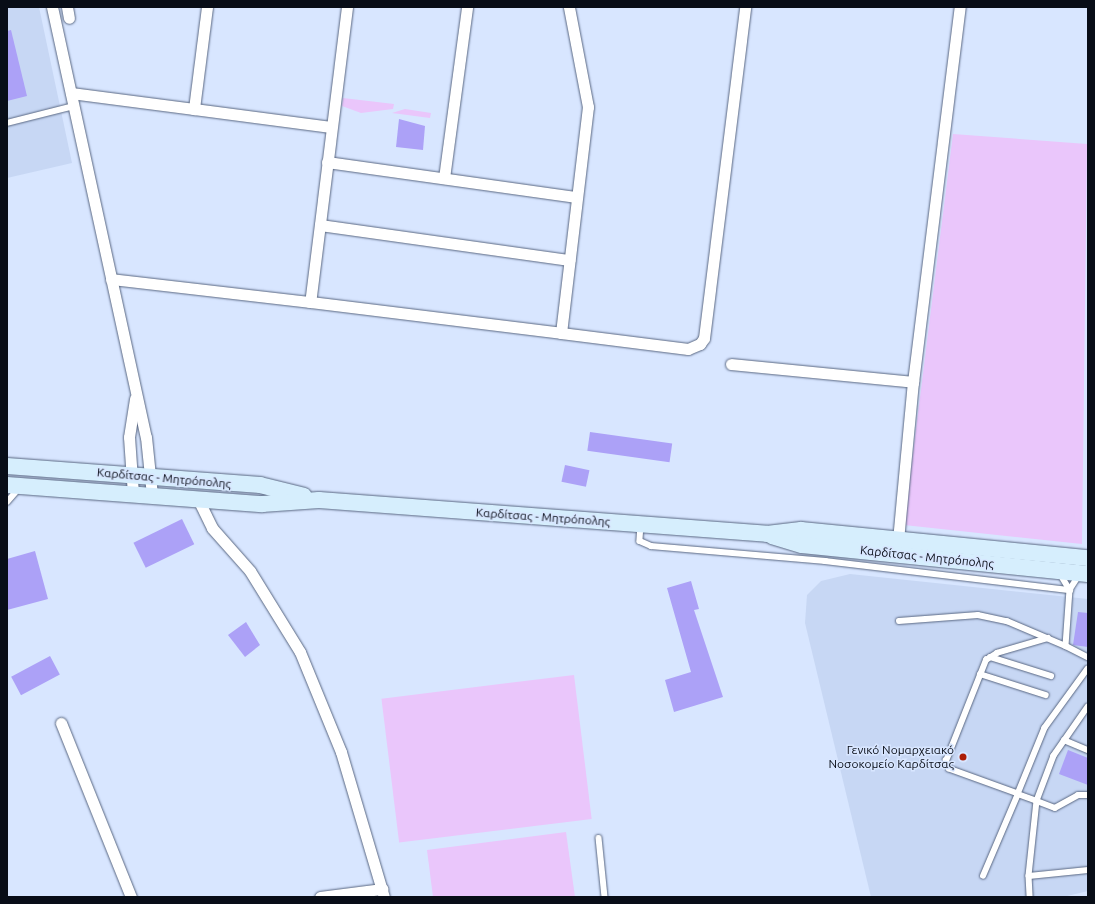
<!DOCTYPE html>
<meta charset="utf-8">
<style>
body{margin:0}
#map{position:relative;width:1095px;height:904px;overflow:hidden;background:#d8e6ff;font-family:Ubuntu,sans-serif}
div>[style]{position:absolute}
.built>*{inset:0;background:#c7d7f4}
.green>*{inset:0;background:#eac6fb;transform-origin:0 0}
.building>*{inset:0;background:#aca1f7;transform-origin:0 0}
.roads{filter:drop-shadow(0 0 1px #596782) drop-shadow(0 0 1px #596782)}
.lane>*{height:5.5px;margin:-2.75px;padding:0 2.75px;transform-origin:2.75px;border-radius:2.75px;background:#fff}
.street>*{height:11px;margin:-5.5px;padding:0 5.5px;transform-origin:5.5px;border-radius:5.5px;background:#fff}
.secondary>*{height:16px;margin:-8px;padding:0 8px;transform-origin:8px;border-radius:8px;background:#d6eefd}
.dots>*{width:11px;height:11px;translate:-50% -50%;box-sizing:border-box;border:2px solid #d8e6ff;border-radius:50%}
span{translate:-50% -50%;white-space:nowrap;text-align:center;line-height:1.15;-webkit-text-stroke:3px #d8e6ff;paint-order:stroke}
.street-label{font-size:12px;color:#080d17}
.poi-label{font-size:12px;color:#080d17}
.right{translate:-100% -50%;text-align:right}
.frame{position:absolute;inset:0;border:8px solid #080d17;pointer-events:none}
</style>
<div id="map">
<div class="built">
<div style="clip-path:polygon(7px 7px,39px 7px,72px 163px,7px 178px)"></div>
<div style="clip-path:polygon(850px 574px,1088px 599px,1088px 891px,1063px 897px,871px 897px,805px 623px,807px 595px,821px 581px)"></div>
</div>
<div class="green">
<div style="clip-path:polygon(343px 98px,394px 104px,393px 109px,361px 113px,342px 106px)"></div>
<div style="clip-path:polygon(405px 109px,431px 113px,430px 118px,392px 113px)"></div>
<div style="clip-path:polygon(953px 134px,1087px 144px,1082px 544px,904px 525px)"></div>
<div style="left:574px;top:675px;width:145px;height:194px;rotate:83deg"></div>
<div style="clip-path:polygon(566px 832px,575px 897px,433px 897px,427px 850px)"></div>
</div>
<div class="building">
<div style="clip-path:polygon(11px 30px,27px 96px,7px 101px,7px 31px)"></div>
<div style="clip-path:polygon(399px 119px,425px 126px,423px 150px,396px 147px)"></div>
<div style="left:590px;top:432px;width:83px;height:19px;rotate:8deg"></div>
<div style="left:565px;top:465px;width:25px;height:17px;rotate:12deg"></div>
<div style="left:182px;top:519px;width:28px;height:54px;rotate:64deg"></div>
<div style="clip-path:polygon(35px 551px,48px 599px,7px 610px,7px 559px)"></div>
<div style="clip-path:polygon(691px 581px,699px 609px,694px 610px,723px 697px,674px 712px,665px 680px,691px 672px,667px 588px)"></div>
<div style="clip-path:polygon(1078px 612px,1088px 613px,1088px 647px,1073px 645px)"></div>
<div style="clip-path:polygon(246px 622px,260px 645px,245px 657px,228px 635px)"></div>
<div style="left:50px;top:656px;width:21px;height:44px;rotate:62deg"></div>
<div style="clip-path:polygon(1068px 750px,1088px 758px,1088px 785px,1059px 774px)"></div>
</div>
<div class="roads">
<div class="lane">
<div style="left:7px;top:123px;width:69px;rotate:-14.2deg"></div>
<div style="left:7px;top:502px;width:18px;rotate:-49deg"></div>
<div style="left:641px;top:525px;width:16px;rotate:94deg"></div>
<div style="left:640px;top:541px;width:12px;rotate:24deg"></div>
<div style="left:651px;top:546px;width:175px;rotate:4.9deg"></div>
<div style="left:825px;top:561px;width:247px;rotate:6.8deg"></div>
<div style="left:1061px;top:575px;width:17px;rotate:59deg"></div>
<div style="left:1079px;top:576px;width:17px;rotate:123deg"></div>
<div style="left:1070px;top:590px;width:56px;rotate:94.1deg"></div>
<div style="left:1066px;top:646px;width:25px;rotate:27deg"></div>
<div style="left:899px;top:621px;width:79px;rotate:-4.3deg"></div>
<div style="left:978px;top:615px;width:30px;rotate:12deg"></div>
<div style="left:1007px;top:621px;width:64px;rotate:23deg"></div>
<div style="left:990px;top:657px;width:64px;rotate:17.3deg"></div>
<div style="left:1088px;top:669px;width:73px;rotate:126.1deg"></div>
<div style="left:1045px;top:728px;width:71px;rotate:112.2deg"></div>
<div style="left:1018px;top:794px;width:20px;rotate:20deg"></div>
<div style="left:1037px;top:801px;width:75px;rotate:96.1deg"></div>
<div style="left:1029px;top:876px;width:59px;rotate:-5.8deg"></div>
<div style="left:980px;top:674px;width:69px;rotate:17.7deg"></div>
<div style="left:1088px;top:707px;width:60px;rotate:124.8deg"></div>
<div style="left:1054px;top:756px;width:48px;rotate:110.7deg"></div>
<div style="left:1037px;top:801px;width:19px;rotate:21deg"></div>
<div style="left:1055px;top:808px;width:26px;rotate:-29deg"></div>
<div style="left:1078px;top:795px;width:10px"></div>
<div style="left:1064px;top:740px;width:26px;rotate:23deg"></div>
<div style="left:599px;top:838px;width:59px;rotate:84.2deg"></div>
<div style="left:983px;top:876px;width:89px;rotate:-66.9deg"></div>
<div style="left:1018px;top:794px;width:73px;rotate:-160.1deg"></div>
<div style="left:949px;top:769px;width:9px;rotate:-111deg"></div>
<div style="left:946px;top:761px;width:109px;rotate:-68.4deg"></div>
<div style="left:986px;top:660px;width:13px;rotate:-32deg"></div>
<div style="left:997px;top:653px;width:53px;rotate:-16.4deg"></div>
<div style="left:1029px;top:876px;width:21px;rotate:87deg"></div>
</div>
<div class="street">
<div style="left:52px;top:7px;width:440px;rotate:77.7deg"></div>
<div style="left:146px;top:437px;width:58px;rotate:84.1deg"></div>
<div style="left:67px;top:7px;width:11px;rotate:80deg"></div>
<div style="left:207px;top:7px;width:103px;rotate:97.3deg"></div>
<div style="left:194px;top:109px;width:138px;rotate:7.5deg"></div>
<div style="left:347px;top:7px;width:297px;rotate:97.1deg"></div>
<div style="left:310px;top:302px;width:253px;rotate:7deg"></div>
<div style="left:561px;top:333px;width:228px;rotate:-83.2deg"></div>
<div style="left:588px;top:107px;width:102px;rotate:-100.8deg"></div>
<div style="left:71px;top:93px;width:124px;rotate:7.4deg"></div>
<div style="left:327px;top:162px;width:252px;rotate:8deg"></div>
<div style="left:444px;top:178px;width:173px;rotate:-82.3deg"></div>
<div style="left:320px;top:225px;width:252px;rotate:8deg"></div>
<div style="left:111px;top:279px;width:200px;rotate:6.6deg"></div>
<div style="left:561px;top:333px;width:128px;rotate:7.2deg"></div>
<div style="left:688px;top:349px;width:13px;rotate:-23deg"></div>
<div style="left:700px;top:344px;width:7px;rotate:-56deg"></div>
<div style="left:704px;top:338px;width:334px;rotate:-82.9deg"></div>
<div style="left:731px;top:364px;width:183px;rotate:5.6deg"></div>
<div style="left:133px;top:494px;width:57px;rotate:-94deg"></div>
<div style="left:129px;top:437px;width:39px;rotate:-81deg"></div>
<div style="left:198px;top:499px;width:32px;rotate:64deg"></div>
<div style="left:212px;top:528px;width:57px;rotate:48.5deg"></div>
<div style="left:250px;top:571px;width:95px;rotate:58.3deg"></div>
<div style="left:300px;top:652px;width:108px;rotate:67.7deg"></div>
<div style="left:341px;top:752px;width:151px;rotate:73.5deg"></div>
<div style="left:898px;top:540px;width:159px;rotate:-84.6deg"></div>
<div style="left:913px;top:382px;width:378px;rotate:-82.9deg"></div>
<div style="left:61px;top:723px;width:188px;rotate:68.1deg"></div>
<div style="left:320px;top:897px;width:63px;rotate:-7.4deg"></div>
</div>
<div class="secondary">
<div style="left:7px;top:466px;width:254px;rotate:4.3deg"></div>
<div style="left:260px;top:485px;width:45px;rotate:14deg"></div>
<div style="left:7px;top:485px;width:256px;rotate:4.3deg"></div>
<div style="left:262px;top:504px;width:57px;rotate:-4deg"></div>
<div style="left:319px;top:500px;width:449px;rotate:4.3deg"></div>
<div style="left:767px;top:534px;width:34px;rotate:-7deg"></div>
<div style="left:801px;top:530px;width:288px;rotate:5.6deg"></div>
<div style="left:772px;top:536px;width:31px;rotate:17deg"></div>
<div style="left:802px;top:545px;width:287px;rotate:5.8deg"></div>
</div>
</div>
<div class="dots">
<div style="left:963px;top:757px;background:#ac1d06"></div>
</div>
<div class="street-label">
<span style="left:164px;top:478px;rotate:5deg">Καρδίτσας - Μητρόπολης</span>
<span style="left:543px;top:517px;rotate:4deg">Καρδίτσας - Μητρόπολης</span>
<span style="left:927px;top:557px;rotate:6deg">Καρδίτσας - Μητρόπολης</span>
</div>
<div class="poi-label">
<span class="right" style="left:954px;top:757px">Γενικό Νομαρχειακό<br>Νοσοκομείο Καρδίτσας</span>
</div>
<div class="frame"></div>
</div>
